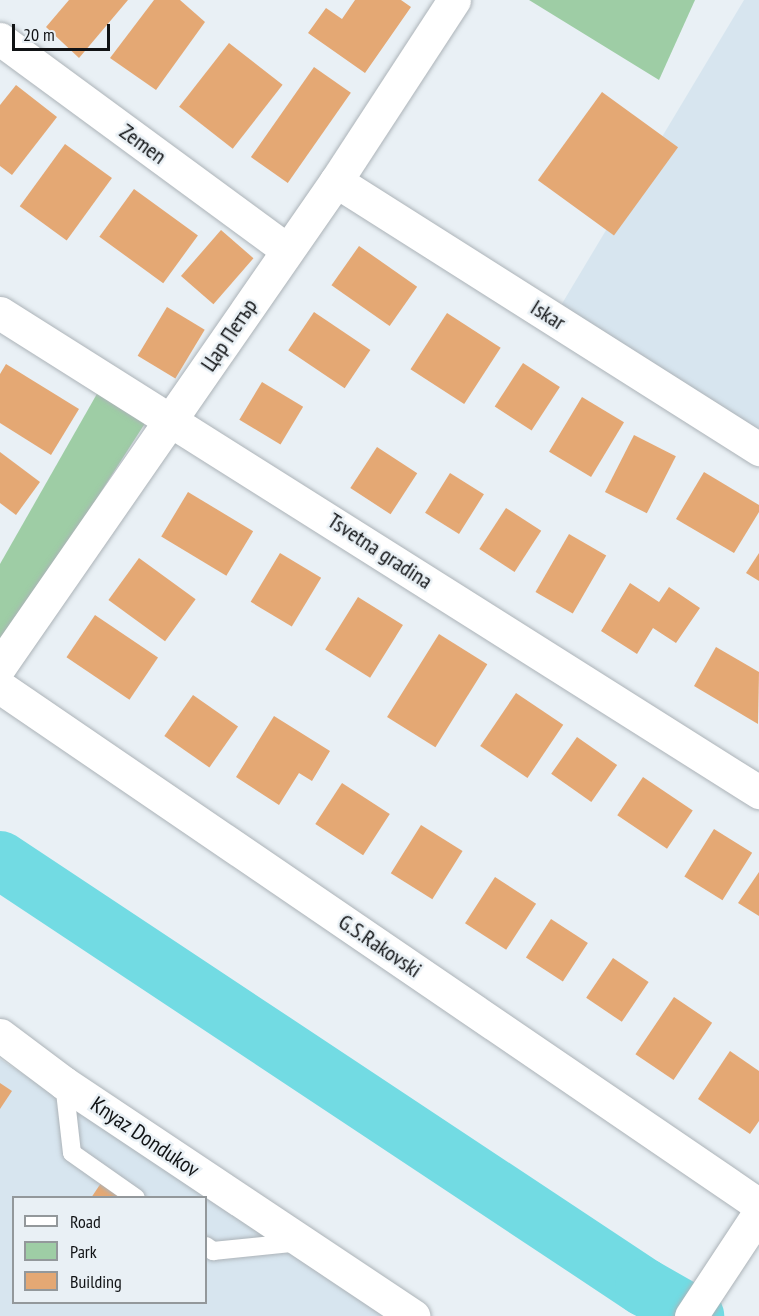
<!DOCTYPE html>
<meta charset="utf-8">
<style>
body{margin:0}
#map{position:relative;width:759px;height:1316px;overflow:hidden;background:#e9f0f5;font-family:"PT Sans Narrow",sans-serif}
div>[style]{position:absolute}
.built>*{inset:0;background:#d7e5ef}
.green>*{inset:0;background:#9ecda5}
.river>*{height:58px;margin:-29px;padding:0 29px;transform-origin:29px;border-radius:29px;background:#72dbe3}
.building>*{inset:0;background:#e4a874;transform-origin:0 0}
.roads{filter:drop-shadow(0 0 2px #acb3b8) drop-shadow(0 0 2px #acb3b8)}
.service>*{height:18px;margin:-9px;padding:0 9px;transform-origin:9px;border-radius:9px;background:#fff}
.minor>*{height:33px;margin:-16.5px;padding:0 16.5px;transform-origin:16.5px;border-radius:16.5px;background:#fff}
span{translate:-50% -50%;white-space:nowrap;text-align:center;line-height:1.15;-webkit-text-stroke:5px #e9f0f5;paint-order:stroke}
.street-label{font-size:22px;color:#111315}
.legend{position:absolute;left:12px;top:1196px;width:195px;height:108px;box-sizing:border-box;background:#e9f0f5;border:2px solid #93989b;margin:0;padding:8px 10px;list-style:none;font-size:18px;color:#111315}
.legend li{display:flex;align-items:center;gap:12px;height:30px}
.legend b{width:30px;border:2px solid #93989b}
.scale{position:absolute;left:12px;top:24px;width:98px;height:27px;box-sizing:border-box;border:3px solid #111315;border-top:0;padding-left:8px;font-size:18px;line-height:21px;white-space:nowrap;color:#111315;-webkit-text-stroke:4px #e9f0f5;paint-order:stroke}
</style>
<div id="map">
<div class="built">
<div style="clip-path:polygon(744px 0,759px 0,759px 433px,560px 307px)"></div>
<div style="clip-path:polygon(evenodd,0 1059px,399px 1316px,0 1316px,0 1059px,14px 1198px,206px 1198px,206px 1302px,14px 1302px,14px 1198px)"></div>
</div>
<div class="green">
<div style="clip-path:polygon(529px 0,695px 0,659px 80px)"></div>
<div style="clip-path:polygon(102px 385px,151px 414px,0 649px,0 564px)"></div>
</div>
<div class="river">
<div style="left:0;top:860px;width:773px;rotate:33.55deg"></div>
<div style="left:644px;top:1287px;width:59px;rotate:29.6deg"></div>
</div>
<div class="building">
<div style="clip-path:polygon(69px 0,128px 0,79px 58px,46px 27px)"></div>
<div style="clip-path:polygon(154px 0,180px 0,205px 22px,156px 90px,110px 58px)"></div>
<div style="clip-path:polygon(355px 0,401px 0,411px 7px,365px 73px,308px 33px,326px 8px,342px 19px)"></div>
<div style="left:229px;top:43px;width:68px;height:81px;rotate:38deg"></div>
<div style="left:314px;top:67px;width:45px;height:110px;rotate:35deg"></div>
<div style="clip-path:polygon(16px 85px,57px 117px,12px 175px,0 166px,0 105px)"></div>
<div style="left:602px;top:92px;width:94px;height:109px;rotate:36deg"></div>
<div style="left:65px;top:144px;width:58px;height:77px;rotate:36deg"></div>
<div style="left:134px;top:189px;width:79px;height:59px;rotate:36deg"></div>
<div style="left:221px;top:230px;width:43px;height:61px;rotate:41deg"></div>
<div style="left:359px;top:246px;width:71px;height:48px;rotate:35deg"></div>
<div style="left:167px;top:307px;width:44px;height:57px;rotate:31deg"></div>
<div style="left:314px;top:312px;width:68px;height:46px;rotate:34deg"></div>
<div style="left:447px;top:313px;width:64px;height:67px;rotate:33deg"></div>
<div style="left:523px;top:363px;width:44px;height:52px;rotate:33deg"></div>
<div style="clip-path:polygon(6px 364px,79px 409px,51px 455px,0 423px,0 374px)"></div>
<div style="left:262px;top:382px;width:48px;height:44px;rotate:31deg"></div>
<div style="left:582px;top:397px;width:49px;height:64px;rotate:31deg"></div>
<div style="left:634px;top:435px;width:47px;height:64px;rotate:27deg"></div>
<div style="left:377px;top:447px;width:48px;height:49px;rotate:33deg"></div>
<div style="clip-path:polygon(0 452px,40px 482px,16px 515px,0 503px)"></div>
<div style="clip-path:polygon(704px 472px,759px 505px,759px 512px,734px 553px,676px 519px)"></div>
<div style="left:450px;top:473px;width:40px;height:47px;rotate:32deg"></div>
<div style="left:188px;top:492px;width:76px;height:52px;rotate:31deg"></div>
<div style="left:506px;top:508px;width:42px;height:49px;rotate:33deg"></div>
<div style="left:569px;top:534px;width:43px;height:67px;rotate:30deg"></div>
<div style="left:280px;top:553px;width:48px;height:57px;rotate:31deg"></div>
<div style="clip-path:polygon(759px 553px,759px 581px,746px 573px)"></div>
<div style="left:139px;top:558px;width:70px;height:52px;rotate:36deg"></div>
<div style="clip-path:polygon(630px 583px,659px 602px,669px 587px,700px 608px,676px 643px,653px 628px,637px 654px,601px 631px)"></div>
<div style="left:358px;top:597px;width:53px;height:62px;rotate:32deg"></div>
<div style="left:95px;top:615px;width:76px;height:51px;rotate:34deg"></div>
<div style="left:439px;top:634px;width:57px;height:98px;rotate:32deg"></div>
<div style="clip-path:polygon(716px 647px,759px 672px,758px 724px,694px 686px)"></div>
<div style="left:516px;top:693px;width:57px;height:64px;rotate:34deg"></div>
<div style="left:193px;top:695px;width:55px;height:50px;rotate:35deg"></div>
<div style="clip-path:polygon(274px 716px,330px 751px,312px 781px,299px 773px,279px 805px,236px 777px)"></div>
<div style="left:577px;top:737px;width:49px;height:45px;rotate:35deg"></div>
<div style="left:643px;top:777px;width:60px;height:46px;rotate:34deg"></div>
<div style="left:342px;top:783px;width:57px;height:49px;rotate:33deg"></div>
<div style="left:421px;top:825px;width:49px;height:57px;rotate:32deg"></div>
<div style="left:714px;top:829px;width:45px;height:56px;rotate:32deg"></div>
<div style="clip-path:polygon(759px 872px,759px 916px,738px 903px)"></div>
<div style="left:495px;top:877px;width:49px;height:55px;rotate:33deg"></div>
<div style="left:551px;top:919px;width:44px;height:46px;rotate:33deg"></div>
<div style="left:613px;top:958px;width:43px;height:48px;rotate:34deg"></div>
<div style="left:674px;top:997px;width:46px;height:69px;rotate:34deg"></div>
<div style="clip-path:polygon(730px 1051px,759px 1071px,759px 1121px,750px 1134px,698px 1099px)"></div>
<div style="clip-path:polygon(0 1083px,12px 1091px,0 1109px)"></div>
<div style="clip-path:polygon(103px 1180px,129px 1198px,91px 1198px)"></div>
</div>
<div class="roads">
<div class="service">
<div style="left:64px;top:1083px;width:70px;rotate:83.5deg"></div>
<div style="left:72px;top:1153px;width:78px;rotate:35.1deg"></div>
<div style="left:206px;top:1246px;width:9px;rotate:36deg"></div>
<div style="left:213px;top:1251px;width:88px;rotate:-5.8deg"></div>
</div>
<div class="minor">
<div style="left:0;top:39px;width:355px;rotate:36.3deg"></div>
<div style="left:336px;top:181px;width:501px;rotate:32.36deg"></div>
<div style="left:0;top:313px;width:898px;rotate:32.26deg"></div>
<div style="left:0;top:666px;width:590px;rotate:-55.29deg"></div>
<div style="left:336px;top:181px;width:216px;rotate:-56.9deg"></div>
<div style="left:0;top:687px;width:919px;rotate:34.31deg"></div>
<div style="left:0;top:1035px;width:80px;rotate:36.9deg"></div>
<div style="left:64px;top:1083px;width:420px;rotate:33.7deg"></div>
<div style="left:691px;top:1316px;width:123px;rotate:-56.6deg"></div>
</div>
</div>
<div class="street-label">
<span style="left:143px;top:144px;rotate:36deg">Zemen</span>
<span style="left:548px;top:315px;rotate:32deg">Iskar</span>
<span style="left:229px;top:335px;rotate:-56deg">Цар Петър</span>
<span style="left:380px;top:551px;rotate:33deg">Tsvetna gradina</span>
<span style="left:380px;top:946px;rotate:34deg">G.S.Rakovski</span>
<span style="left:145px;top:1137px;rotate:34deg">Knyaz Dondukov</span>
</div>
<ul class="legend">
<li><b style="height:8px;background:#fff"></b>Road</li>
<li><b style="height:16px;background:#9ecda5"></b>Park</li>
<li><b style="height:16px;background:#e4a874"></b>Building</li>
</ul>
<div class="scale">20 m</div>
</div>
